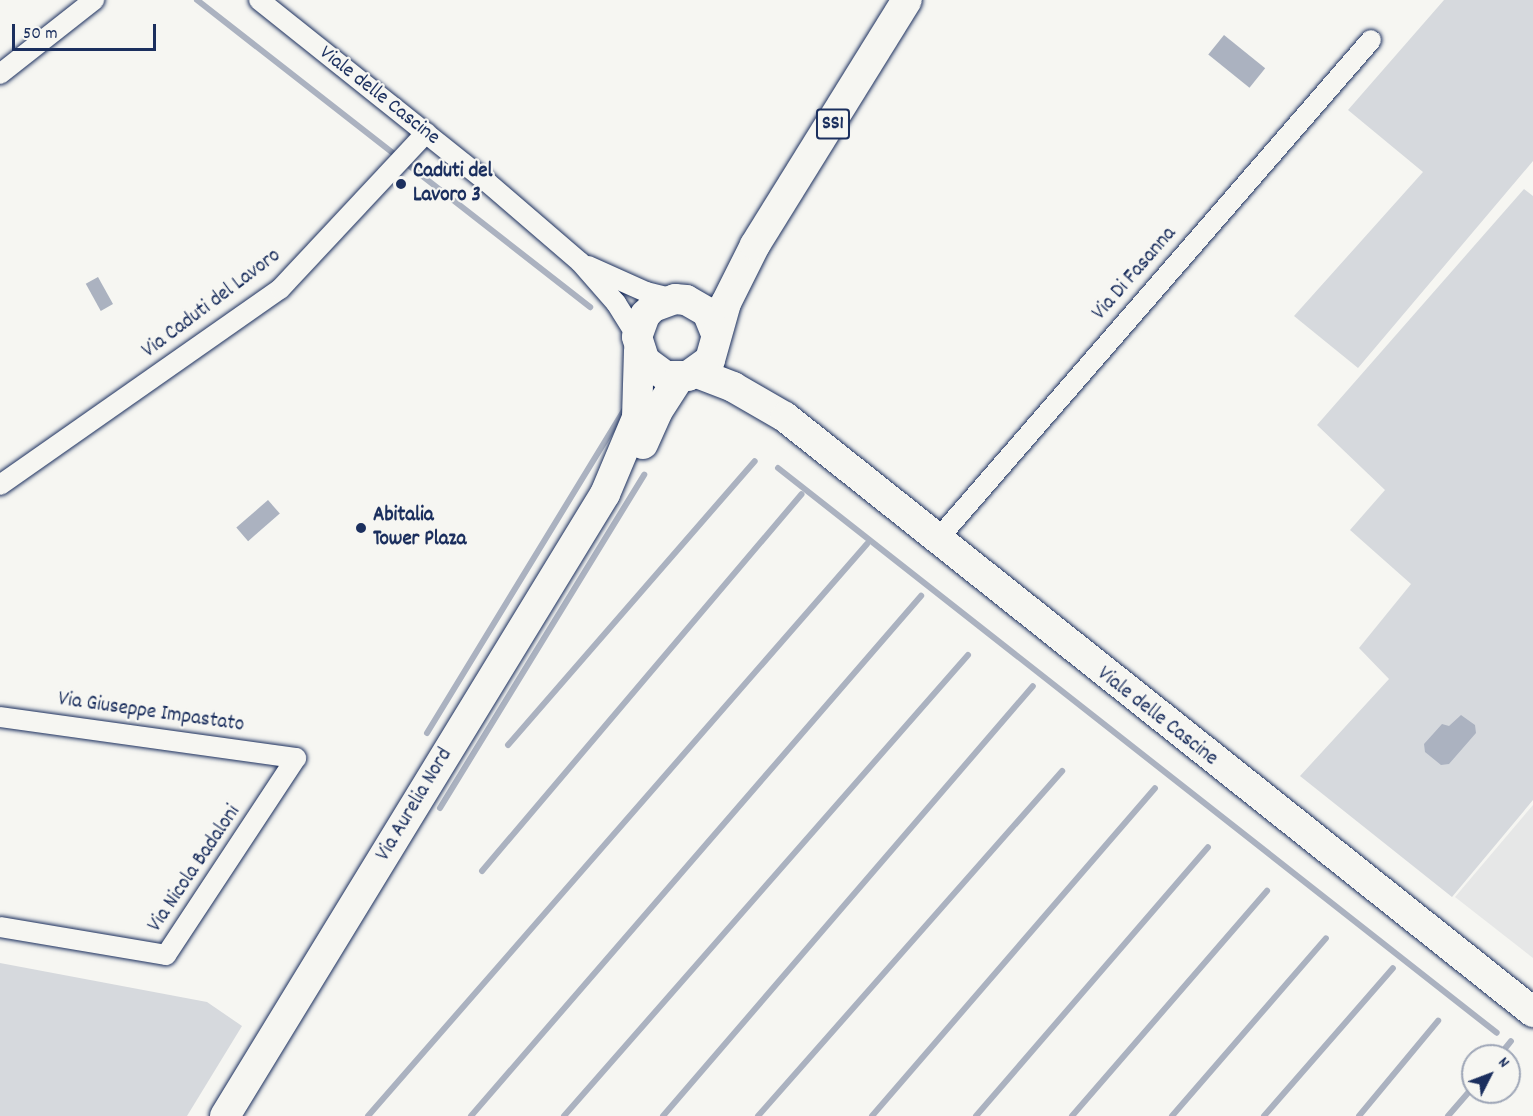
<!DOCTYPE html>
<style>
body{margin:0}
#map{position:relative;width:1533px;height:1116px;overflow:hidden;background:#f6f6f2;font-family:Dekko,sans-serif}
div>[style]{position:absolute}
.built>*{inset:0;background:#e6e7e7}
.green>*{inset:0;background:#d6d9dd}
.water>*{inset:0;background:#abb2c0;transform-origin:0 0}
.stream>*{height:6px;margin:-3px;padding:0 3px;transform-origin:3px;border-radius:3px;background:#abb2c0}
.roads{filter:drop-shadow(0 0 2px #1b2f5e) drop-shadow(0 0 2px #1b2f5e)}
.minor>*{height:20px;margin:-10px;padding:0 10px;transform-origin:10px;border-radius:10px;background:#f6f6f2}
.primary>*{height:30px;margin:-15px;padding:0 15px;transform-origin:15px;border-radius:15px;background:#f6f6f2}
.dots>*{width:16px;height:16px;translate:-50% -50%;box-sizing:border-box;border:3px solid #f6f6f2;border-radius:50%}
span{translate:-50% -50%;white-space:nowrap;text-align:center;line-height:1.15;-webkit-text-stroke:4.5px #f6f6f2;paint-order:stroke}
.shield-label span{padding:2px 4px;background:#f6f6f2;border:2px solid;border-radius:4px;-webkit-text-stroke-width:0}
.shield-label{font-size:20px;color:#1b2f5e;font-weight:700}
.street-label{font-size:21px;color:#1b2f5e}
.poi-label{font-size:21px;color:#1b2f5e;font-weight:700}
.left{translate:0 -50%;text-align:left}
.north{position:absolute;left:1461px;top:1044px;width:60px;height:60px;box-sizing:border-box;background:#f6f6f2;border:2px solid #9ea6b7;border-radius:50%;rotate:48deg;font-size:16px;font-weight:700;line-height:24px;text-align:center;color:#1b2f5e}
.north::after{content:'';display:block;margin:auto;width:21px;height:27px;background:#1b2f5e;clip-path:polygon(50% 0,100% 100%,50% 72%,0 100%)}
.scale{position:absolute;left:12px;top:24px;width:144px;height:27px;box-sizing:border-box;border:3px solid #1b2f5e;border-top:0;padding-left:8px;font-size:18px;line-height:21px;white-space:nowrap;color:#1b2f5e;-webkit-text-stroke:4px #f6f6f2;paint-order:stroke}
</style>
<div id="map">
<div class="built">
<div style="clip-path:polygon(1533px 805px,1533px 958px,1455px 897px)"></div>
</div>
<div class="green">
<div style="clip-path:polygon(1444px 0,1533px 0,1533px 161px,1358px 368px,1294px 316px,1423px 172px,1348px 110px)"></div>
<div style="clip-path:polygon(1524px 189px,1533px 196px,1533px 800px,1452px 897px,1300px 776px,1389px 679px,1359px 648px,1411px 584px,1350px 530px,1385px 490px,1317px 425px)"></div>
<div style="clip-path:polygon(0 963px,207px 1002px,242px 1026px,187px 1116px,0 1116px)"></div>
</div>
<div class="water">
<div style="left:1224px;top:35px;width:53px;height:25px;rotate:39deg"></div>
<div style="left:98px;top:277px;width:31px;height:14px;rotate:61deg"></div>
<div style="left:268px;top:500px;width:18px;height:42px;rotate:49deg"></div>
<div style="clip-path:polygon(1461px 715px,1475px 725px,1476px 733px,1449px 764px,1441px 765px,1425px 752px,1424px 744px,1442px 724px,1449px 726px)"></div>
</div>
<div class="stream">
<div style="left:197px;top:0;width:499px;rotate:38deg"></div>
<div style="left:778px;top:468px;width:914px;rotate:38.16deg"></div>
<div style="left:427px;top:733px;width:381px;rotate:-58.6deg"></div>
<div style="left:508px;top:745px;width:376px;rotate:-49deg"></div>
<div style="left:440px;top:808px;width:391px;rotate:-58.5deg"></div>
<div style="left:482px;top:871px;width:494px;rotate:-49.7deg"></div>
<div style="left:1499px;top:1056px;width:19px;rotate:-51deg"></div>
<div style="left:368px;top:1116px;width:759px;rotate:-48.9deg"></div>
<div style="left:471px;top:1116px;width:688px;rotate:-49.13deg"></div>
<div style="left:564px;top:1116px;width:613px;rotate:-48.77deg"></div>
<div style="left:663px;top:1116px;width:567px;rotate:-49.29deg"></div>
<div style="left:758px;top:1116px;width:460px;rotate:-48.6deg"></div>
<div style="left:872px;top:1116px;width:433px;rotate:-49.2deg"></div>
<div style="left:976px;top:1116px;width:355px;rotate:-49.2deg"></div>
<div style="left:1072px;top:1116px;width:298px;rotate:-49.1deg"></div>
<div style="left:1172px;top:1116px;width:235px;rotate:-49.1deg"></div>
<div style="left:1264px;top:1116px;width:196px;rotate:-48.9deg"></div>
<div style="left:1359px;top:1116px;width:124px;rotate:-50.3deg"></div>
<div style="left:1448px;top:1116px;width:38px;rotate:-49deg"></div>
</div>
<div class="roads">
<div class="minor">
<div style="left:259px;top:0;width:292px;rotate:38.6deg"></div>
<div style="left:487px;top:182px;width:123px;rotate:40.7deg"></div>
<div style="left:580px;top:262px;width:55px;rotate:48.7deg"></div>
<div style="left:616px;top:303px;width:40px;rotate:58deg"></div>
<div style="left:0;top:74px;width:120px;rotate:-38.2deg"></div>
<div style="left:588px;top:266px;width:64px;rotate:24.1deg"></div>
<div style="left:646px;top:292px;width:30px;rotate:14deg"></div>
<div style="left:0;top:485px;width:342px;rotate:-35deg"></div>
<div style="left:280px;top:289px;width:214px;rotate:-46.9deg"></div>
<div style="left:937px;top:540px;width:662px;rotate:-49.04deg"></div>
<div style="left:0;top:717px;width:299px;rotate:7.9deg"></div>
<div style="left:296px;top:758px;width:236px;rotate:123.4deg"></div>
<div style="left:166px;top:955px;width:168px;rotate:-170.4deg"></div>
</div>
<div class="primary">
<div style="left:716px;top:334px;width:24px;rotate:-112deg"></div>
<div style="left:707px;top:312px;width:24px;rotate:-150deg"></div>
<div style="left:686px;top:300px;width:11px;rotate:-175deg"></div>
<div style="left:675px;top:299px;width:23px;rotate:160deg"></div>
<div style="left:653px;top:307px;width:11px;rotate:135deg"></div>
<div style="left:645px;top:315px;width:23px;rotate:110deg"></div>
<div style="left:637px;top:337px;width:25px;rotate:72deg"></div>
<div style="left:645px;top:361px;width:26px;rotate:36deg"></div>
<div style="left:666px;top:376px;width:22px"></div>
<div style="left:688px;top:376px;width:27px;rotate:-36deg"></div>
<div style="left:710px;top:360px;width:59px;rotate:-74.3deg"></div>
<div style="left:726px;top:303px;width:65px;rotate:-63.4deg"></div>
<div style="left:755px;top:245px;width:288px;rotate:-58.2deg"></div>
<div style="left:697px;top:373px;width:39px;rotate:21deg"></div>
<div style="left:733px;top:387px;width:60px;rotate:30deg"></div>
<div style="left:785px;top:417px;width:956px;rotate:38.5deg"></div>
<div style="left:643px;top:444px;width:35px;rotate:-66deg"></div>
<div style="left:657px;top:412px;width:40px;rotate:-57.1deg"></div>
<div style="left:225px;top:1116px;width:729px;rotate:-58.58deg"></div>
<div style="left:605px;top:494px;width:82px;rotate:-67.2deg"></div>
<div style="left:637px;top:418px;width:68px;rotate:-88.3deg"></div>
</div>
</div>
<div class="dots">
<div style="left:401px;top:184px;background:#1b2f5e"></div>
<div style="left:361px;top:528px;background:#1b2f5e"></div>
</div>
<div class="shield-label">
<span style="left:833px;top:124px">SS1</span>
</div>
<div class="street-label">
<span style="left:379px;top:96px;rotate:38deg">Viale delle Cascine</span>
<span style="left:1135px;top:274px;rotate:-49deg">Via Di Fasanna</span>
<span style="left:212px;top:304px;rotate:-37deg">Via Caduti del Lavoro</span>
<span style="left:151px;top:713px;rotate:8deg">Via Giuseppe Impastato</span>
<span style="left:1157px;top:717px;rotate:38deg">Viale delle Cascine</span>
<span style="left:415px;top:805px;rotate:-59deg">Via Aurelia Nord</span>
<span style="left:195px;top:869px;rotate:-56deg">Via Nicola Badaloni</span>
</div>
<div class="poi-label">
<span class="left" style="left:413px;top:184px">Caduti del<br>Lavoro 3</span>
<span class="left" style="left:373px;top:528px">Abitalia<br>Tower Plaza</span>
</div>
<div class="north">N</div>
<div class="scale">50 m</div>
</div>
